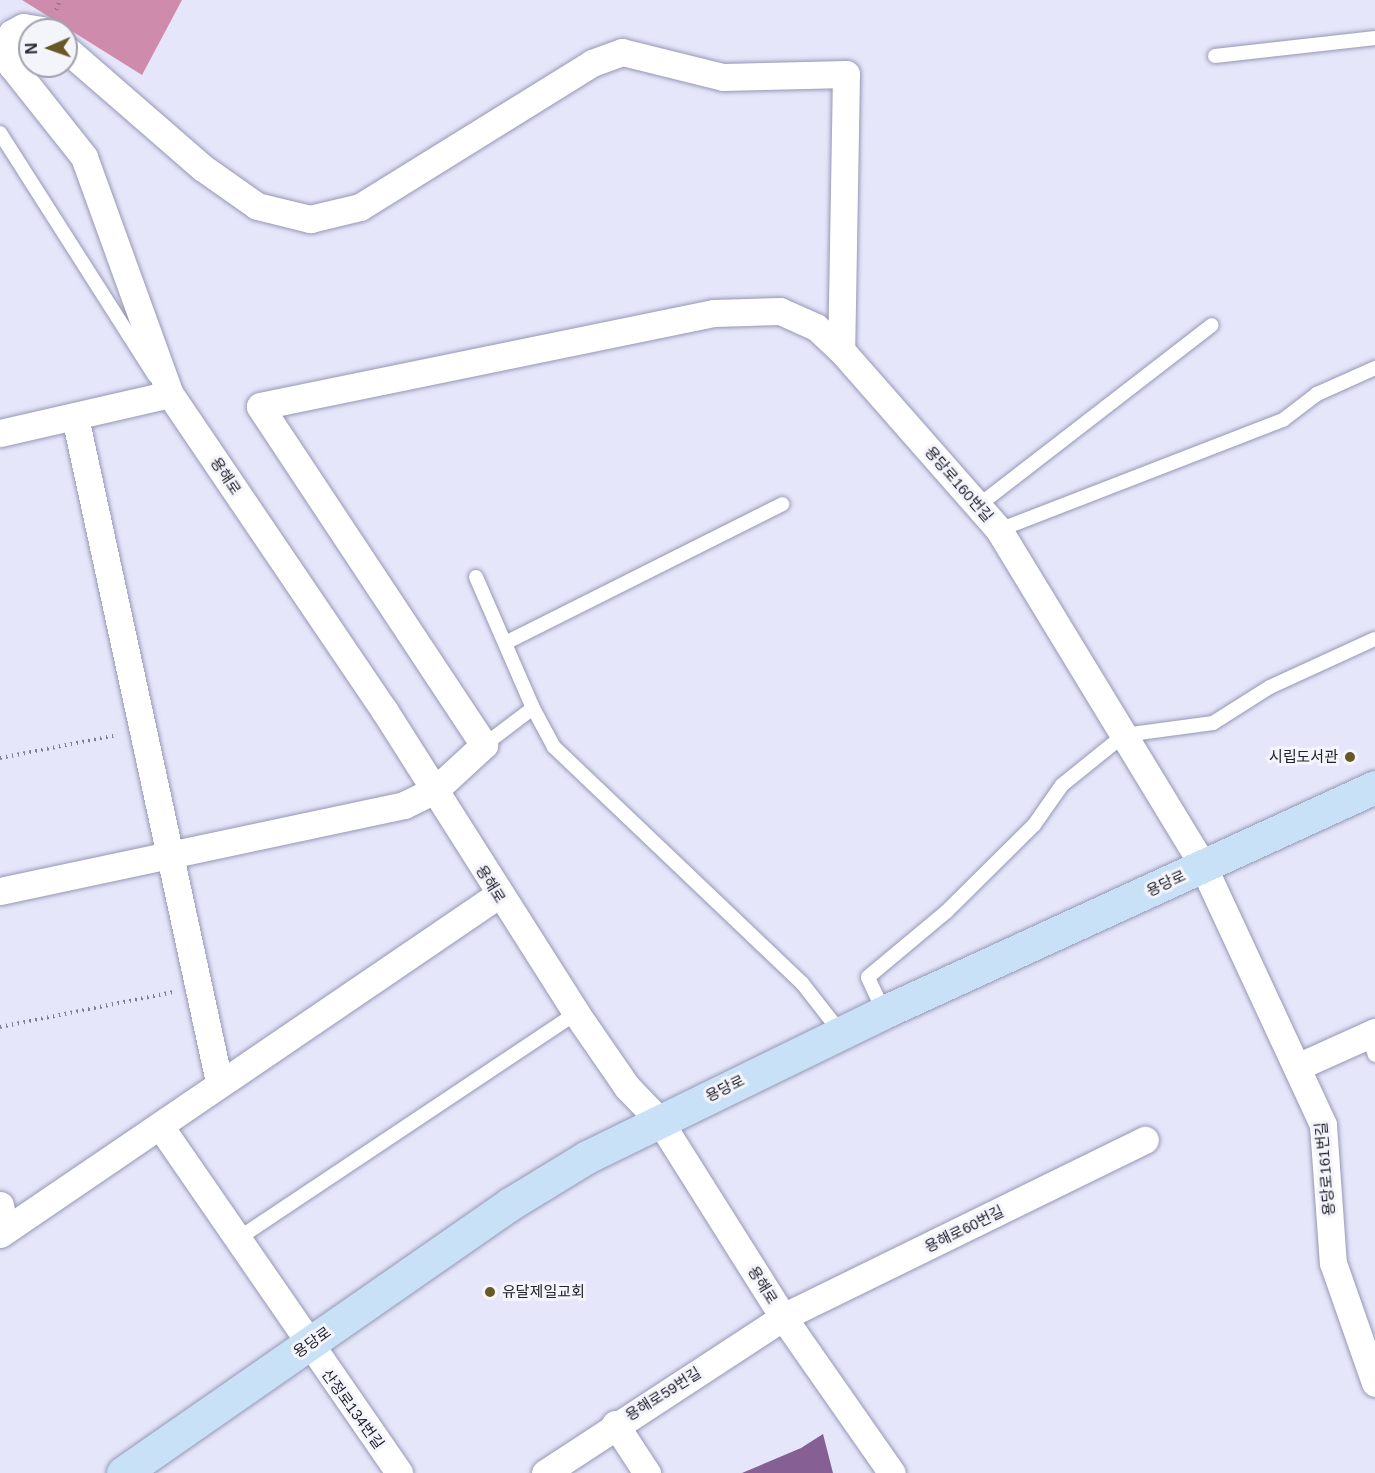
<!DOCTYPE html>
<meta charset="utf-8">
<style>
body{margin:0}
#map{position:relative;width:1375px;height:1473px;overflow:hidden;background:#e5e6fa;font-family:Arial,"Noto Sans KR",sans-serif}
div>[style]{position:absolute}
.forest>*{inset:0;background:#cf8bab}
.building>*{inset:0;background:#865f95}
.path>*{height:4px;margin-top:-2px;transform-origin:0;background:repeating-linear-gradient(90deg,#7e7f8f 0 1.5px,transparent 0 6px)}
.roads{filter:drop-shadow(0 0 2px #9597b5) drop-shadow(0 0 2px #9597b5)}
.lane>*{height:14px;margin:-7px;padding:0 7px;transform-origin:7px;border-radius:7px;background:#fff}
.street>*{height:27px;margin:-13.5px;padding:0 13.5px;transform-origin:13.5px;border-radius:13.5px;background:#fff}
.secondary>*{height:33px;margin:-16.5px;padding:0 16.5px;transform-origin:16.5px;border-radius:16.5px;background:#c9e1f7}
.dots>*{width:16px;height:16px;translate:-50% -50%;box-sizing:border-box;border:3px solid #f4f4fb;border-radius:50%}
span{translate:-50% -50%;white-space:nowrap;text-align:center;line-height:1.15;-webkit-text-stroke:6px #f4f4fb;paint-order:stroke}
.street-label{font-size:15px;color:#22222e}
.poi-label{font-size:15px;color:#22222e}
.right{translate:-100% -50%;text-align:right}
.left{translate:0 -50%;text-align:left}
.north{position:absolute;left:18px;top:18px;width:60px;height:60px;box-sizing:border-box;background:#f4f4fb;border:2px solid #a0a0a9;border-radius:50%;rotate:268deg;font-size:16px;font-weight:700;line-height:24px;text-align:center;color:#22222e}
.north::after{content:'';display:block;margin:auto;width:21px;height:27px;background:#685826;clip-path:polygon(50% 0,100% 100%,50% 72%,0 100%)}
</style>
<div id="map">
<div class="forest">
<div style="clip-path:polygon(22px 0,182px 0,142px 75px)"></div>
</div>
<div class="building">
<div style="clip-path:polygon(823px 1434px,833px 1473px,742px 1473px,801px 1448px)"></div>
</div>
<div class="path">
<div style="left:56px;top:10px;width:11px;rotate:-68deg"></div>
<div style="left:0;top:758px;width:119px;rotate:-11.1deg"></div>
<div style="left:0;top:1027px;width:177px;rotate:-11.4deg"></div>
</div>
<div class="roads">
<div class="lane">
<div style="left:1215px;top:56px;width:161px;rotate:-6.4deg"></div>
<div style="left:0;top:133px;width:288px;rotate:57.5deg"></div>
<div style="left:979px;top:505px;width:294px;rotate:-37.7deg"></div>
<div style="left:999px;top:530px;width:305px;rotate:-21.2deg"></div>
<div style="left:1283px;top:420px;width:43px;rotate:-37.4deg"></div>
<div style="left:1317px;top:394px;width:64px;rotate:-24.1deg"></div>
<div style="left:476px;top:577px;width:143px;rotate:66.5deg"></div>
<div style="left:533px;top:708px;width:61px;rotate:142.9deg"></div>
<div style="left:507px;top:642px;width:308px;rotate:-26.6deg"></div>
<div style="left:533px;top:708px;width:44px;rotate:61.7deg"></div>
<div style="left:554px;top:747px;width:342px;rotate:43.6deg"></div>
<div style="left:802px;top:983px;width:63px;rotate:52deg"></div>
<div style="left:884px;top:1012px;width:38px;rotate:-115deg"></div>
<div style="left:868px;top:977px;width:102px;rotate:-39.8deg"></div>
<div style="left:946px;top:912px;width:124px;rotate:-44.7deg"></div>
<div style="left:1034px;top:825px;width:49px;rotate:-55deg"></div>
<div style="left:1062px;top:785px;width:80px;rotate:-38.9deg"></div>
<div style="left:1124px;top:735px;width:90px;rotate:-7.7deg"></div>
<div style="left:1213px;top:723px;width:67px;rotate:-32.3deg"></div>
<div style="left:1270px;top:687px;width:115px;rotate:-24.6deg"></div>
<div style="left:1368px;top:1036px;width:20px;rotate:70deg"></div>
<div style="left:236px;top:1240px;width:409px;rotate:-33.7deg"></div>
</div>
<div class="street">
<div style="left:42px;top:30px;width:19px;rotate:-171deg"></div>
<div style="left:23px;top:27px;width:13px;rotate:151deg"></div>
<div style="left:12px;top:33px;width:16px;rotate:112deg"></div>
<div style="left:6px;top:48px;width:19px;rotate:72deg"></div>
<div style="left:12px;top:66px;width:116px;rotate:51.6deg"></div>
<div style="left:84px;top:157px;width:252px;rotate:70.1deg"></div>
<div style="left:170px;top:394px;width:382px;rotate:55.9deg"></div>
<div style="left:384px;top:710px;width:359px;rotate:57.6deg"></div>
<div style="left:576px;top:1013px;width:90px;rotate:55.4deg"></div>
<div style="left:627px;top:1087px;width:46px;rotate:45.9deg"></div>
<div style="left:659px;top:1120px;width:233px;rotate:57.8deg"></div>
<div style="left:783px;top:1317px;width:190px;rotate:55.1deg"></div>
<div style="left:66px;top:49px;width:181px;rotate:41deg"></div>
<div style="left:203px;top:168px;width:66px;rotate:35.1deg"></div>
<div style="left:257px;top:206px;width:55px;rotate:13.8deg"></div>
<div style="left:310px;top:219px;width:51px;rotate:-13.5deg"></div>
<div style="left:360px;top:207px;width:273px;rotate:-31.8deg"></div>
<div style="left:592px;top:63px;width:32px;rotate:-20deg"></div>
<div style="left:622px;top:52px;width:104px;rotate:13.9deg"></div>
<div style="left:723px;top:77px;width:123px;rotate:-1.4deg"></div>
<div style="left:846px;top:74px;width:276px;rotate:91deg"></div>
<div style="left:841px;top:350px;width:240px;rotate:48.7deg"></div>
<div style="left:999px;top:530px;width:393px;rotate:58.7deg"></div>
<div style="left:1203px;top:866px;width:285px;rotate:65.1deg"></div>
<div style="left:1323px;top:1125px;width:138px;rotate:85.9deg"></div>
<div style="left:1333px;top:1263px;width:127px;rotate:70.7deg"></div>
<div style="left:75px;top:417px;width:680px;rotate:77.78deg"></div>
<div style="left:0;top:433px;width:174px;rotate:-12.9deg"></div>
<div style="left:0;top:891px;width:413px;rotate:-12deg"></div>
<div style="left:404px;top:805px;width:34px;rotate:-26deg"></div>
<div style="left:435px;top:790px;width:67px;rotate:-42.6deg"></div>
<div style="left:484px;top:745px;width:406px;rotate:-123.5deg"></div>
<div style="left:260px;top:406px;width:463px;rotate:-11.6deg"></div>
<div style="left:714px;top:313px;width:66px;rotate:-1.7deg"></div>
<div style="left:780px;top:311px;width:39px;rotate:24deg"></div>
<div style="left:816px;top:327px;width:34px;rotate:43deg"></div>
<div style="left:1297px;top:1067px;width:85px;rotate:-24.2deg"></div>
<div style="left:160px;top:1126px;width:421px;rotate:55.4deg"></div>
<div style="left:0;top:1205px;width:25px;rotate:79deg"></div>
<div style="left:0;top:1234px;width:602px;rotate:-34.24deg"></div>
<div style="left:615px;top:1424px;width:59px;rotate:56.9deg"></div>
<div style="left:545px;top:1473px;width:285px;rotate:-33.2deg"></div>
<div style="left:783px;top:1317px;width:403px;rotate:-26.1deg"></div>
</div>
<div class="secondary">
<div style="left:123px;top:1473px;width:471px;rotate:-34.8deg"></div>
<div style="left:510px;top:1204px;width:90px;rotate:-31.4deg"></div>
<div style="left:587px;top:1157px;width:331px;rotate:-26deg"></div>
<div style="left:884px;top:1012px;width:540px;rotate:-24.62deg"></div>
</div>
</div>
<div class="dots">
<div style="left:1350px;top:757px;background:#685826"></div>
<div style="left:490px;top:1292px;background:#685826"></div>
</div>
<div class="street-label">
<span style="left:226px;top:476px;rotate:56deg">용해로</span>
<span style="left:959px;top:484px;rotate:49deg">용당로160번길</span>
<span style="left:1166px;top:883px;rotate:-25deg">용당로</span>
<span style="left:491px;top:884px;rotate:58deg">용해로</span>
<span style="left:725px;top:1088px;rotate:-26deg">용당로</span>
<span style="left:1325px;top:1169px;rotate:-95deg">용당로161번길</span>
<span style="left:964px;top:1229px;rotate:-26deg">용해로60번길</span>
<span style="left:763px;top:1285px;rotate:58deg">용해로</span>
<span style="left:312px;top:1342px;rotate:-35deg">용당로</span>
<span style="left:663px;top:1394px;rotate:-32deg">용해로59번길</span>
<span style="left:353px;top:1409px;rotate:54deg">산정로134번길</span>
</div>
<div class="poi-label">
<span class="right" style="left:1338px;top:757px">시립도서관</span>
<span class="left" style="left:502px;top:1292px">유달제일교회</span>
</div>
<div class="north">N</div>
</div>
